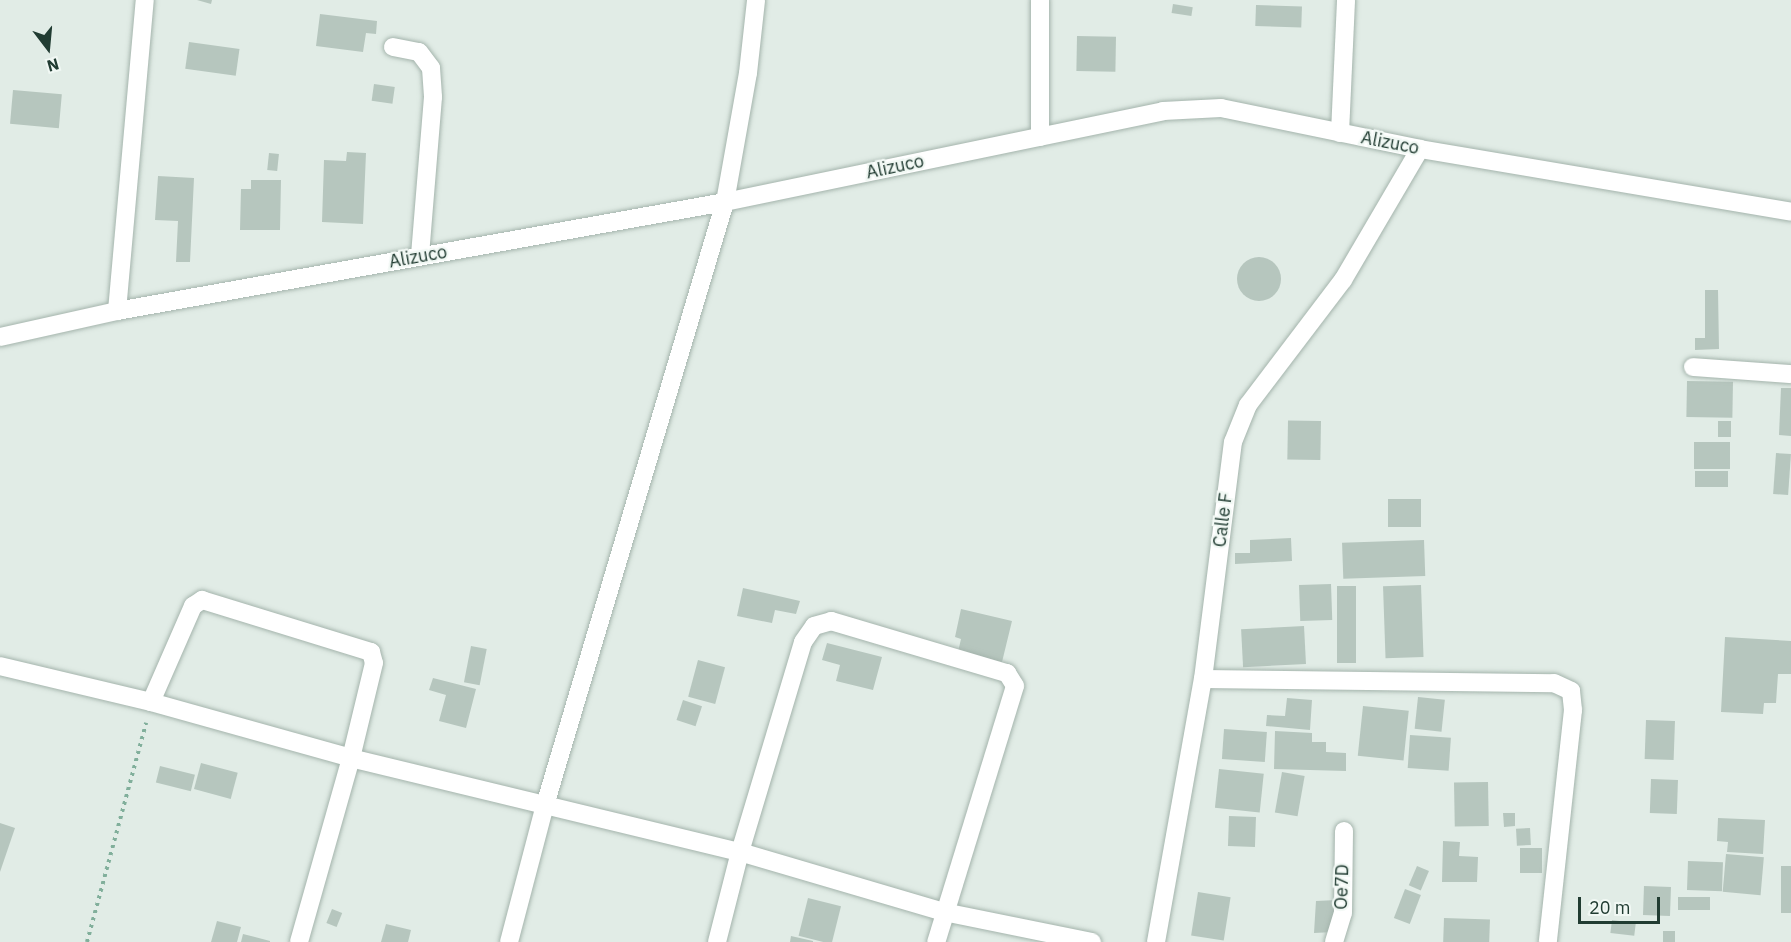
<!DOCTYPE html>
<style>
body{margin:0}
#map{position:relative;width:1791px;height:942px;overflow:hidden;background:#e1ece6;font-family:"IBM Plex Sans",sans-serif}
div>[style]{position:absolute}
.building>*{inset:0;background:#b6c6be;transform-origin:0 0}
.round{border-radius:50%}
.path>*{height:4px;margin-top:-2px;transform-origin:0;background:repeating-linear-gradient(90deg,#81af9b 0 3px,transparent 0 7.5px)}
.roads{filter:drop-shadow(0 0 2px #a4b4ac) drop-shadow(0 0 2px #a4b4ac)}
.minor>*{height:18px;margin:-9px;padding:0 9px;transform-origin:9px;border-radius:9px;background:#fff}
span{translate:-50% -50%;white-space:nowrap;text-align:center;line-height:1.15;-webkit-text-stroke:4.5px #f1f8f4;paint-order:stroke}
.street-label{font-size:18px;color:#213c32}
.north{position:absolute;left:18px;top:18px;width:60px;height:60px;-webkit-text-stroke:4px #f1f8f4;paint-order:stroke;rotate:164deg;font-size:16px;font-weight:700;line-height:24px;text-align:center;color:#213c32}
.north::after{content:'';display:block;margin:auto;width:21px;height:27px;background:#213c32;clip-path:polygon(50% 0,100% 100%,50% 72%,0 100%)}
.scale{position:absolute;left:1578px;top:897px;width:82px;height:27px;box-sizing:border-box;border:3px solid #213c32;border-top:0;padding-left:8px;font-size:18px;line-height:21px;white-space:nowrap;color:#213c32;-webkit-text-stroke:4px #f1f8f4;paint-order:stroke}
</style>
<div id="map">
<div class="building">
<div style="clip-path:polygon(197px 0,212px 0,211px 4px)"></div>
<div style="left:1173px;top:4px;width:20px;height:9px;rotate:9deg"></div>
<div style="left:1256px;top:5px;width:46px;height:21px;rotate:2deg"></div>
<div style="clip-path:polygon(320px 14px,377px 21px,376px 34px,366px 33px,363px 52px,316px 46px)"></div>
<div style="left:1077px;top:36px;width:39px;height:35px;rotate:1deg"></div>
<div style="left:189px;top:42px;width:51px;height:27px;rotate:8deg"></div>
<div style="left:374px;top:84px;width:21px;height:17px;rotate:8deg"></div>
<div style="left:13px;top:90px;width:49px;height:34px;rotate:5deg"></div>
<div style="clip-path:polygon(347px 152px,366px 153px,363px 224px,322px 222px,324px 160px,346px 161px)"></div>
<div style="left:269px;top:153px;width:10px;height:17px;rotate:6deg"></div>
<div style="clip-path:polygon(158px 176px,194px 178px,190px 262px,176px 262px,178px 221px,155px 220px)"></div>
<div style="clip-path:polygon(251px 180px,281px 180px,280px 230px,240px 230px,241px 189px,251px 189px)"></div>
<div class="round" style="left:1237px;top:257px;width:44px;height:44px"></div>
<div style="clip-path:polygon(1705px 290px,1718px 290px,1719px 349px,1695px 350px,1695px 338px,1705px 338px)"></div>
<div style="left:1687px;top:381px;width:46px;height:36px;rotate:1deg"></div>
<div style="clip-path:polygon(1781px 388px,1791px 388px,1791px 436px,1779px 435px)"></div>
<div style="left:1321px;top:421px;width:39px;height:33px;rotate:91deg"></div>
<div style="left:1718px;top:421px;width:13px;height:16px"></div>
<div style="left:1694px;top:442px;width:36px;height:27px"></div>
<div style="left:1776px;top:453px;width:15px;height:41px;rotate:4deg"></div>
<div style="left:1695px;top:471px;width:33px;height:16px"></div>
<div style="left:1388px;top:499px;width:33px;height:28px"></div>
<div style="clip-path:polygon(1291px 538px,1292px 561px,1235px 564px,1235px 553px,1250px 553px,1250px 540px)"></div>
<div style="left:1424px;top:540px;width:36px;height:82px;rotate:88deg"></div>
<div style="left:1331px;top:584px;width:36px;height:32px;rotate:88deg"></div>
<div style="left:1421px;top:585px;width:72px;height:38px;rotate:88deg"></div>
<div style="left:1337px;top:586px;width:19px;height:77px"></div>
<div style="clip-path:polygon(743px 588px,800px 601px,796px 614px,775px 610px,772px 623px,737px 616px)"></div>
<div style="clip-path:polygon(961px 609px,1012px 621px,1002px 662px,958px 652px,961px 639px,955px 637px)"></div>
<div style="left:1304px;top:626px;width:38px;height:63px;rotate:87deg"></div>
<div style="clip-path:polygon(1725px 637px,1791px 641px,1791px 674px,1778px 674px,1776px 703px,1764px 703px,1763px 714px,1721px 712px)"></div>
<div style="clip-path:polygon(827px 643px,882px 657px,873px 690px,836px 681px,840px 665px,822px 660px)"></div>
<div style="left:471px;top:646px;width:16px;height:37px;rotate:11deg"></div>
<div style="left:698px;top:660px;width:28px;height:38px;rotate:15deg"></div>
<div style="clip-path:polygon(433px 678px,476px 689px,466px 728px,439px 721px,446px 695px,429px 690px)"></div>
<div style="left:1418px;top:697px;width:27px;height:32px;rotate:6deg"></div>
<div style="clip-path:polygon(1287px 698px,1312px 700px,1310px 730px,1266px 726px,1267px 715px,1285px 716px)"></div>
<div style="left:683px;top:700px;width:20px;height:21px;rotate:18deg"></div>
<div style="left:1363px;top:706px;width:46px;height:50px;rotate:6deg"></div>
<div style="left:1646px;top:720px;width:29px;height:39px;rotate:2deg"></div>
<div style="left:1224px;top:729px;width:43px;height:30px;rotate:4deg"></div>
<div style="clip-path:polygon(1275px 731px,1312px 733px,1312px 742px,1326px 742px,1326px 752px,1346px 753px,1346px 771px,1274px 769px)"></div>
<div style="left:1410px;top:735px;width:41px;height:33px;rotate:4deg"></div>
<div style="left:201px;top:763px;width:38px;height:27px;rotate:15deg"></div>
<div style="left:160px;top:766px;width:36px;height:17px;rotate:14deg"></div>
<div style="left:1219px;top:769px;width:45px;height:39px;rotate:6deg"></div>
<div style="left:1282px;top:772px;width:23px;height:41px;rotate:10deg"></div>
<div style="left:1651px;top:779px;width:27px;height:34px;rotate:2deg"></div>
<div style="left:1488px;top:782px;width:44px;height:34px;rotate:89deg"></div>
<div style="clip-path:polygon(1503px 813px,1515px 813px,1515px 826px,1504px 827px)"></div>
<div style="left:1229px;top:816px;width:27px;height:30px;rotate:2deg"></div>
<div style="clip-path:polygon(1718px 818px,1765px 820px,1763px 854px,1727px 852px,1728px 842px,1717px 841px)"></div>
<div style="clip-path:polygon(0 823px,15px 828px,0 872px)"></div>
<div style="left:1530px;top:828px;width:17px;height:14px;rotate:87deg"></div>
<div style="clip-path:polygon(1443px 841px,1460px 842px,1459px 856px,1478px 857px,1477px 882px,1442px 882px)"></div>
<div style="left:1520px;top:848px;width:22px;height:25px"></div>
<div style="left:1726px;top:854px;width:38px;height:38px;rotate:5deg"></div>
<div style="left:1688px;top:861px;width:35px;height:29px;rotate:2deg"></div>
<div style="left:1417px;top:866px;width:13px;height:21px;rotate:23deg"></div>
<div style="left:1781px;top:866px;width:10px;height:47px"></div>
<div style="left:1644px;top:886px;width:27px;height:29px;rotate:2deg"></div>
<div style="left:1405px;top:889px;width:17px;height:31px;rotate:21deg"></div>
<div style="left:1198px;top:892px;width:33px;height:44px;rotate:9deg"></div>
<div style="left:1678px;top:897px;width:32px;height:13px"></div>
<div style="left:808px;top:898px;width:34px;height:39px;rotate:14deg"></div>
<div style="clip-path:polygon(1337px 900px,1334px 932px,1314px 933px,1316px 901px)"></div>
<div style="left:332px;top:909px;width:11px;height:15px;rotate:22deg"></div>
<div style="left:1444px;top:918px;width:46px;height:24px;rotate:2deg"></div>
<div style="left:1612px;top:920px;width:24px;height:13px;rotate:7deg"></div>
<div style="clip-path:polygon(217px 921px,241px 927px,237px 942px,211px 942px)"></div>
<div style="clip-path:polygon(386px 924px,411px 930px,408px 942px,381px 942px)"></div>
<div style="left:1663px;top:931px;width:12px;height:11px"></div>
<div style="clip-path:polygon(243px 934px,270px 941px,270px 942px,241px 942px)"></div>
<div style="clip-path:polygon(791px 936px,813px 941px,813px 942px,790px 942px)"></div>
</div>
<div class="path">
<div style="left:87px;top:942px;width:227px;rotate:-74.9deg"></div>
</div>
<div class="roads">
<div class="minor">
<div style="left:393px;top:47px;width:26px;rotate:11deg"></div>
<div style="left:419px;top:52px;width:20px;rotate:53deg"></div>
<div style="left:431px;top:68px;width:29px;rotate:86deg"></div>
<div style="left:433px;top:97px;width:160px;rotate:94.7deg"></div>
<div style="left:1340px;top:133px;width:133px;rotate:-87.4deg"></div>
<div style="left:1040px;top:137px;width:137px;rotate:-90deg"></div>
<div style="left:117px;top:311px;width:312px;rotate:-84.9deg"></div>
<div style="left:0;top:337px;width:120px;rotate:-12.5deg"></div>
<div style="left:117px;top:311px;width:618px;rotate:-10.16deg"></div>
<div style="left:725px;top:202px;width:447px;rotate:-11.7deg"></div>
<div style="left:1163px;top:111px;width:58px;rotate:-3deg"></div>
<div style="left:1221px;top:108px;width:203px;rotate:11.6deg"></div>
<div style="left:1420px;top:149px;width:376px;rotate:9.6deg"></div>
<div style="left:1693px;top:367px;width:98px;rotate:4.1deg"></div>
<div style="left:0;top:666px;width:155px;rotate:13.4deg"></div>
<div style="left:151px;top:702px;width:208px;rotate:15.6deg"></div>
<div style="left:351px;top:758px;width:400px;rotate:13.6deg"></div>
<div style="left:740px;top:852px;width:213px;rotate:16.4deg"></div>
<div style="left:944px;top:912px;width:151px;rotate:11.5deg"></div>
<div style="left:1203px;top:679px;width:351px;rotate:0.7deg"></div>
<div style="left:1554px;top:683px;width:19px;rotate:25deg"></div>
<div style="left:1571px;top:691px;width:19px;rotate:84deg"></div>
<div style="left:1573px;top:710px;width:233px;rotate:96.2deg"></div>
<div style="left:151px;top:702px;width:105px;rotate:-66.4deg"></div>
<div style="left:193px;top:606px;width:11px;rotate:-34deg"></div>
<div style="left:202px;top:600px;width:177px;rotate:17.1deg"></div>
<div style="left:371px;top:652px;width:11px;rotate:75deg"></div>
<div style="left:374px;top:663px;width:98px;rotate:103.6deg"></div>
<div style="left:351px;top:758px;width:191px;rotate:105.8deg"></div>
<div style="left:509px;top:942px;width:142px;rotate:-75.3deg"></div>
<div style="left:545px;top:805px;width:629px;rotate:-73.38deg"></div>
<div style="left:725px;top:202px;width:131px;rotate:-79.9deg"></div>
<div style="left:748px;top:73px;width:73px;rotate:-83.7deg"></div>
<div style="left:717px;top:942px;width:93px;rotate:-75.7deg"></div>
<div style="left:740px;top:852px;width:219px;rotate:-73.3deg"></div>
<div style="left:803px;top:642px;width:19px;rotate:-55deg"></div>
<div style="left:814px;top:626px;width:18px;rotate:-16deg"></div>
<div style="left:831px;top:621px;width:184px;rotate:16.5deg"></div>
<div style="left:1007px;top:673px;width:15px;rotate:58deg"></div>
<div style="left:1015px;top:686px;width:268px;rotate:107.1deg"></div>
<div style="left:1156px;top:942px;width:267px;rotate:-79.9deg"></div>
<div style="left:1203px;top:679px;width:239px;rotate:-82.8deg"></div>
<div style="left:1233px;top:442px;width:40px;rotate:-68deg"></div>
<div style="left:1248px;top:405px;width:157px;rotate:-52.8deg"></div>
<div style="left:1343px;top:280px;width:152px;rotate:-59.6deg"></div>
<div style="left:1334px;top:942px;width:30px;rotate:-73deg"></div>
<div style="left:1343px;top:913px;width:82px;rotate:-89.3deg"></div>
</div>
</div>
<div class="street-label">
<span style="left:1390px;top:143px;rotate:11deg">Alizuco</span>
<span style="left:895px;top:167px;rotate:-12deg">Alizuco</span>
<span style="left:418px;top:257px;rotate:-10deg">Alizuco</span>
<span style="left:1223px;top:520px;rotate:-83deg">Calle F</span>
<span style="left:1342px;top:887px;rotate:-88deg">Oe7D</span>
</div>
<div class="north">N</div>
<div class="scale">20 m</div>
</div>
